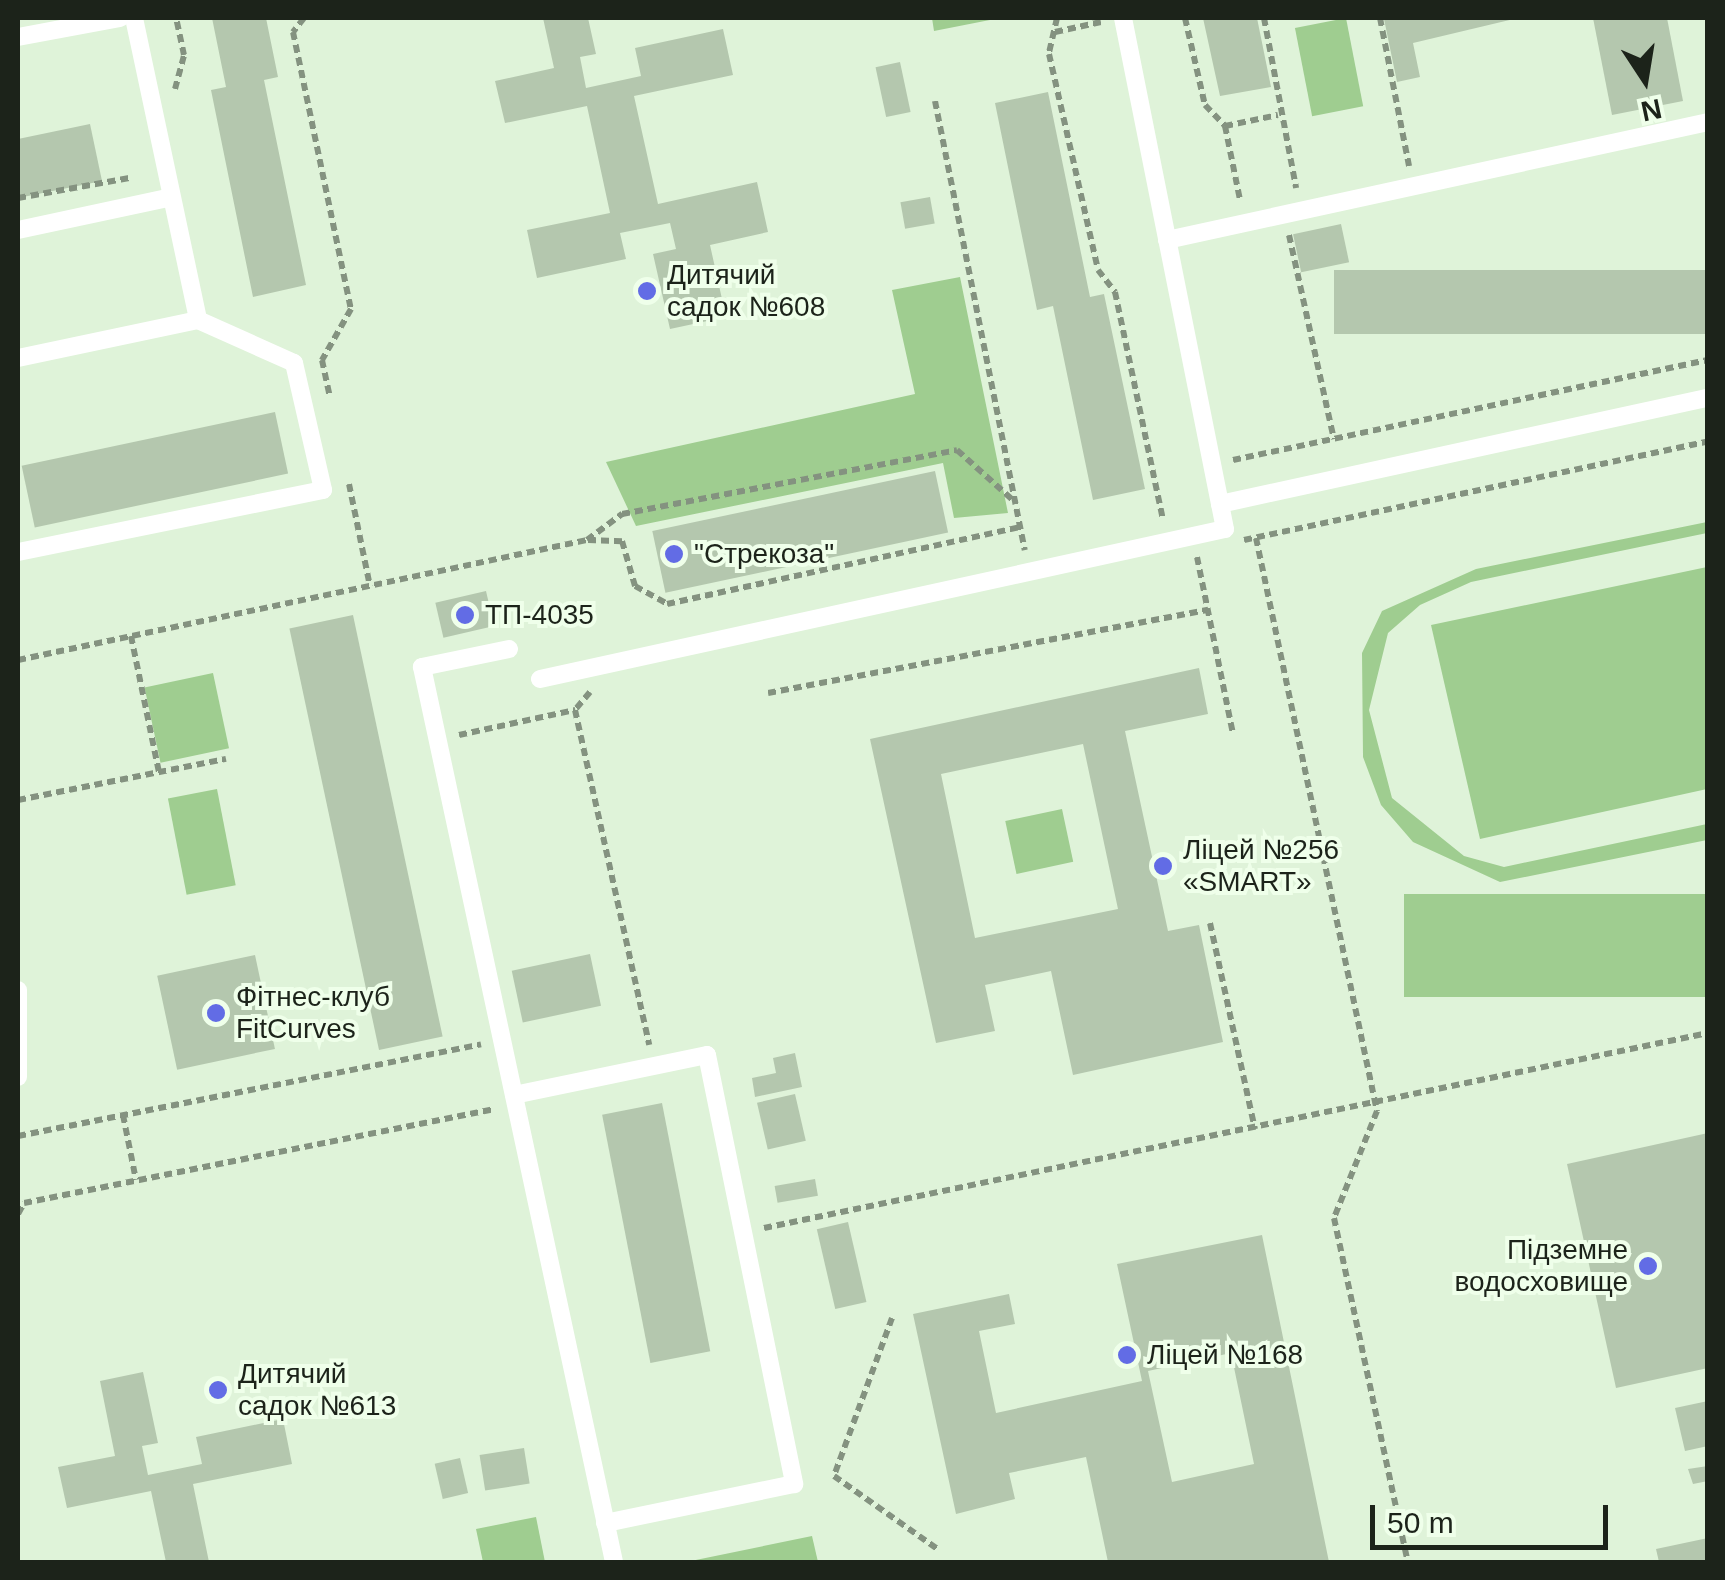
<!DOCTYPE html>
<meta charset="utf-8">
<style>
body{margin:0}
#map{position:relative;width:1725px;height:1580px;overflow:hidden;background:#dff3d9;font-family:Arial,sans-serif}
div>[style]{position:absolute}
.green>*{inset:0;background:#9fcd90;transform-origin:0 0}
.building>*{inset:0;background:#b4c7ae;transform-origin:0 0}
.path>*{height:6px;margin-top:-3px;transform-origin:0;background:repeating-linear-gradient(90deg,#849280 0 8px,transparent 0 13px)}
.lane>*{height:18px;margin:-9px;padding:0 9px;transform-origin:9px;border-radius:9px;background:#fff}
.dots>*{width:28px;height:28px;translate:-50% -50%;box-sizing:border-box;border:5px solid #efffea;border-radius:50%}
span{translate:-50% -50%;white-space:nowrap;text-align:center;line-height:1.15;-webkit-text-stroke:8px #efffea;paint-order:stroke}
.poi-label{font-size:28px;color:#1c231a}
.left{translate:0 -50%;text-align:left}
.right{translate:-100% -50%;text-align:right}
.frame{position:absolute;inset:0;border:20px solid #1c231a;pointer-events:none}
.north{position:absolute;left:1595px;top:30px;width:100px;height:100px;-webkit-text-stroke:8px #efffea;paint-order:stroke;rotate:168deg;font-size:28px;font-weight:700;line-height:40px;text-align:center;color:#1c231a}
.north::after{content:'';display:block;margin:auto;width:35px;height:45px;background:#1c231a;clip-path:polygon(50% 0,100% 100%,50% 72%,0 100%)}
.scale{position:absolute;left:1370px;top:1505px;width:238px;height:45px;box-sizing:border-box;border:5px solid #1c231a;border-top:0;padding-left:12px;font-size:30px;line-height:35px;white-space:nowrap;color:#1c231a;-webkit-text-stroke:8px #efffea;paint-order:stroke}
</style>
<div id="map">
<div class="green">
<div style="clip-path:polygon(932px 18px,1000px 18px,934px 31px)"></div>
<div style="left:1346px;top:18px;width:90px;height:52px;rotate:79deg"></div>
<div style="clip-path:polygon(960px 277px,1008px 513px,954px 518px,943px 463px,636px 526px,606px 462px,915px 394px,892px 290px)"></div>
<div style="clip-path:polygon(1707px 522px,1707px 533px,1471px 582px,1420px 605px,1388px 633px,1369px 710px,1392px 798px,1464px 856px,1504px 867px,1707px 824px,1707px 840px,1500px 882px,1413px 842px,1381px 805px,1363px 757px,1362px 653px,1382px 611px,1476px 569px)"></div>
<div style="clip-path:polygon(1707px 567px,1707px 789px,1480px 839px,1431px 625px)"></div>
<div style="left:213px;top:673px;width:77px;height:70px;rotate:78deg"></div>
<div style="left:217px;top:789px;width:98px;height:50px;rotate:79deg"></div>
<div style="left:1062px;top:809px;width:54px;height:58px;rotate:78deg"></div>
<div style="left:1707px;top:894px;width:103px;height:303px;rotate:90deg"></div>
<div style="clip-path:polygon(536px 1517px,545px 1562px,483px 1562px,476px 1529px)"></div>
<div style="clip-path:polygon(812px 1536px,818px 1562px,686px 1562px)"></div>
</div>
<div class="building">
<div style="clip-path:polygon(212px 18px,266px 18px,278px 77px,264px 80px,306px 285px,253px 297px,211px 90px,226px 87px)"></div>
<div style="clip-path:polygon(543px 18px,588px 18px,596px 54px,580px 57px,586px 88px,641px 76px,635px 48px,723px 29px,733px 75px,634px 96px,658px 204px,757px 182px,768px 232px,710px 245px,726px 317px,670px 329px,653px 254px,676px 249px,670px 223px,620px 233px,626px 259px,537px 278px,527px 230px,610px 213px,587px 106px,505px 123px,495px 81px,554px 68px)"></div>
<div style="clip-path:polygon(1203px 18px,1257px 18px,1271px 87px,1220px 96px)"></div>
<div style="clip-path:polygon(1518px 18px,1413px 43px,1420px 77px,1397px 82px,1384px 19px)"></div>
<div style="clip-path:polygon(1593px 18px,1667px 18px,1683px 101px,1612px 115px)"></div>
<div style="left:900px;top:62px;width:51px;height:25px;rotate:78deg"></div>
<div style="clip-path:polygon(1048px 92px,1090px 297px,1104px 294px,1145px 489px,1093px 500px,1053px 306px,1037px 310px,995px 103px)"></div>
<div style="clip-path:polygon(90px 124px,102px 181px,18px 198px,18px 139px)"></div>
<div style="left:930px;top:197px;width:27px;height:30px;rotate:80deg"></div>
<div style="left:1341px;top:224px;width:39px;height:49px;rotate:78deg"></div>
<div style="left:1708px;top:270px;width:64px;height:374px;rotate:90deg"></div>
<div style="left:275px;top:412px;width:63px;height:259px;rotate:78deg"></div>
<div style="left:935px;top:471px;width:63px;height:289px;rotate:78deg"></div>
<div style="left:486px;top:591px;width:36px;height:52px;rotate:77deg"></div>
<div style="left:353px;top:615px;width:431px;height:65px;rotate:78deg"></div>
<div style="clip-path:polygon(evenodd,1199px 668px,1208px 714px,1125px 731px,1168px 931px,1199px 925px,1223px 1042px,1073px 1075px,1051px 971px,985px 985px,995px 1031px,936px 1043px,870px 739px,1199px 668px,1083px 744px,1118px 909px,975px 938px,941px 774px,1083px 744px)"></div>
<div style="left:590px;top:954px;width:53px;height:80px;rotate:78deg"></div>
<div style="left:255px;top:955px;width:96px;height:100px;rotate:78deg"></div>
<div style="clip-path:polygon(795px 1053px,802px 1087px,755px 1097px,752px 1078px,776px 1073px,773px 1058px)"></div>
<div style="left:795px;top:1094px;width:48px;height:39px;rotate:77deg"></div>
<div style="left:662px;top:1103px;width:253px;height:61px;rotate:79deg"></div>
<div style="clip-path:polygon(1708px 1133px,1708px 1368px,1616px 1388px,1567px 1164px)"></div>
<div style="left:815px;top:1179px;width:17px;height:41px;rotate:80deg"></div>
<div style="left:848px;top:1222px;width:82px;height:32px;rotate:77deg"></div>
<div style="clip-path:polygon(evenodd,1262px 1235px,1329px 1562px,1108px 1562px,1086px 1457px,1009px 1473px,1015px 1499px,956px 1514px,913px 1314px,1009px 1294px,1015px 1324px,979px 1331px,996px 1413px,1142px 1381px,1117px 1264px,1262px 1235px,1231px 1353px,1254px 1464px,1172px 1482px,1148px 1371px,1231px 1353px)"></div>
<div style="clip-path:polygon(143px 1372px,158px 1443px,142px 1446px,148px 1475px,202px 1464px,196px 1437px,283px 1419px,292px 1464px,193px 1484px,209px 1562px,166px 1562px,151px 1491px,67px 1508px,58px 1467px,115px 1456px,100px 1381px)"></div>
<div style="clip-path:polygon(1708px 1401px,1708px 1446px,1685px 1451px,1675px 1408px)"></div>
<div style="left:524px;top:1448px;width:36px;height:45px;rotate:81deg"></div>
<div style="left:460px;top:1458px;width:36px;height:26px;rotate:77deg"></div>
<div style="clip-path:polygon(1708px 1466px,1708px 1481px,1693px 1484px,1688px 1469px)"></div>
<div style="clip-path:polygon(1708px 1538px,1708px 1562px,1659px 1562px,1656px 1549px)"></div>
</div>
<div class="path">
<div style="left:304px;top:18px;width:18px;rotate:128deg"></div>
<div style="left:293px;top:32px;width:283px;rotate:78.2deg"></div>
<div style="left:351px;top:309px;width:59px;rotate:119.6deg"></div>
<div style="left:322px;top:360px;width:35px;rotate:78deg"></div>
<div style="left:1057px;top:18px;width:37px;rotate:103deg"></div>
<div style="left:1049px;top:54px;width:221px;rotate:77.2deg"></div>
<div style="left:1098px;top:270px;width:28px;rotate:52deg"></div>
<div style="left:1115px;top:292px;width:232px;rotate:78.1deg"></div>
<div style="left:1185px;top:18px;width:89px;rotate:77.1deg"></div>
<div style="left:1205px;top:105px;width:29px;rotate:46deg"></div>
<div style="left:1225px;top:126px;width:76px;rotate:78.5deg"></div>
<div style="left:1264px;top:18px;width:173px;rotate:79.3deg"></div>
<div style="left:1380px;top:18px;width:151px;rotate:78.9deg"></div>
<div style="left:1055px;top:32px;width:47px;rotate:-12.3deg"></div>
<div style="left:175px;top:89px;width:35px;rotate:-75deg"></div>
<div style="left:184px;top:55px;width:38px;rotate:-102deg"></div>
<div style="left:935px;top:101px;width:458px;rotate:78.7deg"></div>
<div style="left:1225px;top:126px;width:54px;rotate:-11.7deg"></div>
<div style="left:18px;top:198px;width:113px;rotate:-10.2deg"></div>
<div style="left:1289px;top:235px;width:209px;rotate:77.6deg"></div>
<div style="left:1233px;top:460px;width:485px;rotate:-11.9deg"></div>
<div style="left:349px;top:484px;width:104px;rotate:78.4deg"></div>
<div style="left:1256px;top:538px;width:586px;rotate:78.08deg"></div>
<div style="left:1377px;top:1111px;width:115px;rotate:111.9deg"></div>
<div style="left:1334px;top:1218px;width:352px;rotate:77.9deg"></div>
<div style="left:588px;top:540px;width:34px;rotate:2deg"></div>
<div style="left:622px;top:541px;width:47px;rotate:73.9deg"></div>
<div style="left:635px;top:586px;width:37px;rotate:29deg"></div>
<div style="left:667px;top:604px;width:362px;rotate:-12.3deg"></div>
<div style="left:1244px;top:540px;width:474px;rotate:-12deg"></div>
<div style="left:1197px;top:557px;width:181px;rotate:78.5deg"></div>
<div style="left:131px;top:636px;width:139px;rotate:78.4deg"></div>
<div style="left:18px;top:660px;width:582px;rotate:-11.91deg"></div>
<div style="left:587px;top:540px;width:44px;rotate:-36.6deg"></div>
<div style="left:622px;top:514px;width:341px;rotate:-10.8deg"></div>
<div style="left:957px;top:450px;width:79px;rotate:41.9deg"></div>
<div style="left:590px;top:692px;width:23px;rotate:130deg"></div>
<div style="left:575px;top:710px;width:343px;rotate:77.5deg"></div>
<div style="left:768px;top:693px;width:448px;rotate:-10.7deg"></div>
<div style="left:459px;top:735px;width:119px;rotate:-12.2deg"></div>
<div style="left:18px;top:800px;width:212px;rotate:-11.2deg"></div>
<div style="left:1210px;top:923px;width:211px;rotate:77.7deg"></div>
<div style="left:123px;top:1115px;width:66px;rotate:78.7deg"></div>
<div style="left:18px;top:1136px;width:472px;rotate:-11.2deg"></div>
<div style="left:18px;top:1214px;width:13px;rotate:-61deg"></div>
<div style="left:24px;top:1203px;width:480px;rotate:-11.3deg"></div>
<div style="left:764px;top:1228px;width:964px;rotate:-11.67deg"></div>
<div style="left:892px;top:1318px;width:168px;rotate:110.2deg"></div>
<div style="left:834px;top:1476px;width:128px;rotate:35.2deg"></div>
</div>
<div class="lane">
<div style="left:134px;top:18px;width:309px;rotate:78deg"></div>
<div style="left:18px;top:37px;width:104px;rotate:-10.6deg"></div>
<div style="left:18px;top:230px;width:157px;rotate:-12.1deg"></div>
<div style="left:1167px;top:240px;width:554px;rotate:-12.3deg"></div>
<div style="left:18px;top:358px;width:184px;rotate:-11.9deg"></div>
<div style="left:198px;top:320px;width:105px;rotate:24.1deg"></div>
<div style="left:294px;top:363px;width:130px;rotate:77.1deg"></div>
<div style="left:323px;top:490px;width:311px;rotate:168.5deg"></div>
<div style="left:1220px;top:504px;width:499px;rotate:-12.3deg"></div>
<div style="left:509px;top:649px;width:89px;rotate:168.3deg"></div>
<div style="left:422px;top:667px;width:915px;rotate:77.89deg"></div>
<div style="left:540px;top:679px;width:701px;rotate:-12.35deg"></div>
<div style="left:1225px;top:529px;width:521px;rotate:-101.29deg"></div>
<div style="left:18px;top:990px;width:87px;rotate:90deg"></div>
<div style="left:514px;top:1095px;width:197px;rotate:-11.7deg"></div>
<div style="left:707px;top:1055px;width:438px;rotate:78.5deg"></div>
<div style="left:794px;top:1484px;width:193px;rotate:168.3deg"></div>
</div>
<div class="dots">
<div style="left:647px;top:291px;background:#626ce5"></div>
<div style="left:674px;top:554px;background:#626ce5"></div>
<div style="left:465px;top:615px;background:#626ce5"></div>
<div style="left:1163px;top:866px;background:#626ce5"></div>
<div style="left:216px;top:1013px;background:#626ce5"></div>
<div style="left:1648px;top:1266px;background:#626ce5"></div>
<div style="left:1127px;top:1355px;background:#626ce5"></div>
<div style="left:218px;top:1390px;background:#626ce5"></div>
</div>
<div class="poi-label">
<span class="left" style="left:667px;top:291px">Дитячий<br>садок №608</span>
<span class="left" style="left:694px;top:554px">"Стрекоза"</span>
<span class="left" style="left:485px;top:615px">ТП-4035</span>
<span class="left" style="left:1183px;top:866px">Ліцей №256<br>«SMART»</span>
<span class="left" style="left:236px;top:1013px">Фітнес-клуб<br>FitCurves</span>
<span class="right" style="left:1628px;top:1266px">Підземне<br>водосховище</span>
<span class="left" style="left:1147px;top:1355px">Ліцей №168</span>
<span class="left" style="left:238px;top:1390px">Дитячий<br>садок №613</span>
</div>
<div class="frame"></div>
<div class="north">N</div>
<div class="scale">50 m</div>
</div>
